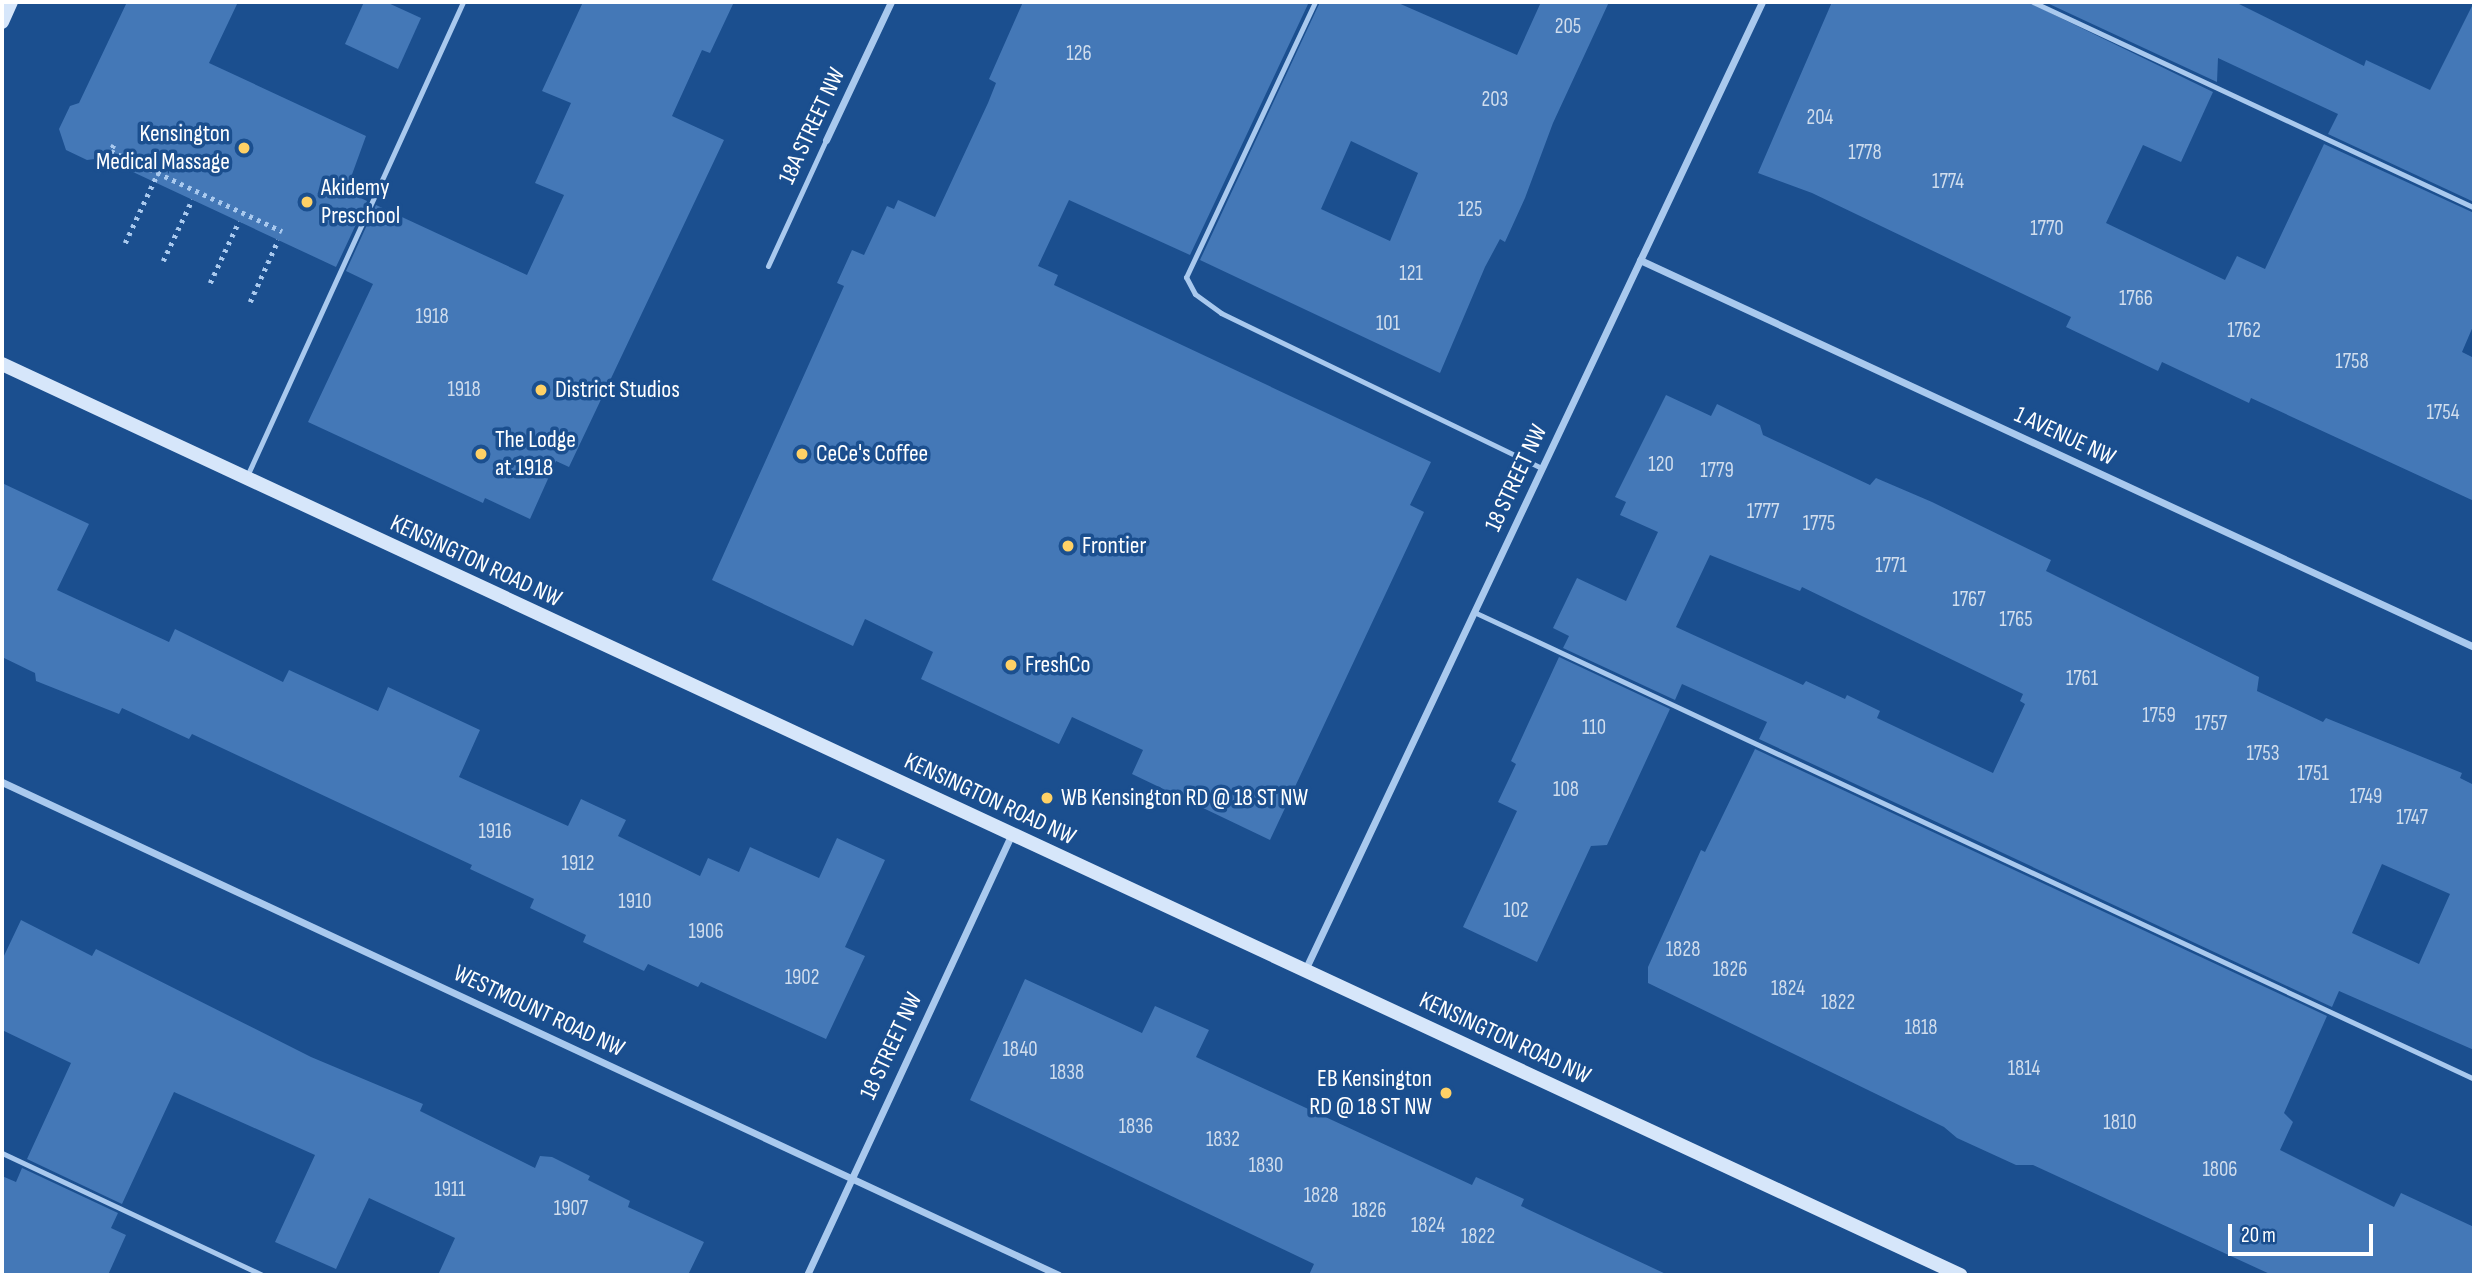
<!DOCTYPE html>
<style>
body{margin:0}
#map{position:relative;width:2476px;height:1277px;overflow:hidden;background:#1b4f8f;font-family:"Sofia Sans Condensed",sans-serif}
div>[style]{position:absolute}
.building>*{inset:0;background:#4478b7}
.path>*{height:4.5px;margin-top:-2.25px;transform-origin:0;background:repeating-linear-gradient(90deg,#a9c9ee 0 3.5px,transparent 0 8.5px)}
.lane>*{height:5px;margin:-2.5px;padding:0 2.5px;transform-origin:2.5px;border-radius:2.5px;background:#a9c9ee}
.street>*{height:7px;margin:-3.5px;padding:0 3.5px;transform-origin:3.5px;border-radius:3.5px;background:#a9c9ee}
.secondary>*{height:14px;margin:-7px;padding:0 7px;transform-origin:7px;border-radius:7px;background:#d6e6fa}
.dots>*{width:19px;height:19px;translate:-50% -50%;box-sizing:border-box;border:4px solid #1b4f8f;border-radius:50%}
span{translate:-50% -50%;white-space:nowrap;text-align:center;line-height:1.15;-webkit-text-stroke:7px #1b4f8f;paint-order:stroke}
.number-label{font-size:21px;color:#d0dded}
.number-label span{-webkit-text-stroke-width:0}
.street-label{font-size:24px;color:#fff}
.poi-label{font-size:24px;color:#fff}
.right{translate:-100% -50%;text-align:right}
.left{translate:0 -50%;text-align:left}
.frame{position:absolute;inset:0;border:4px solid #fff;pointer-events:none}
.scale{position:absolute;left:2228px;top:1224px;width:145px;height:32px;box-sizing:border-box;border:4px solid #fff;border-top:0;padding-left:9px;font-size:21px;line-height:24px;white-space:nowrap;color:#fff;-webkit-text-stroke:5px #1b4f8f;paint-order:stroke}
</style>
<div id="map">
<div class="building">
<div style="clip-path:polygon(127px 2px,238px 2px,209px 63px,366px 136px,346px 191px,367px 201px,336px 267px,103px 158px,87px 160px,66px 150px,59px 129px,70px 106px,79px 103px)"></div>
<div style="clip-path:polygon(364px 2px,386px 2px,421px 18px,398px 69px,345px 44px)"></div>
<div style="clip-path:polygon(583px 2px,734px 2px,710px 53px,702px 50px,672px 116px,724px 140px,569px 467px,556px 461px,530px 519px,485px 498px,483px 503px,308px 422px,373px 284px,346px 271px,376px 205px,527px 275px,564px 195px,535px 183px,571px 103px,542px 91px)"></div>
<div style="clip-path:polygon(1023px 2px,1309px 2px,1190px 255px,1069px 200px,1038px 266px,1058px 275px,1054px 285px,1431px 462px,1410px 505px,1424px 512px,1270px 840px,1132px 774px,1143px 750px,1072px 717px,1059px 744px,921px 679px,933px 652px,865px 619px,853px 646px,712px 580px,844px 286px,837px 283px,852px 250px,864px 255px,887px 206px,894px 209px,898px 200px,935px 217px,988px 103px,996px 83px,989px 79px)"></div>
<div style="clip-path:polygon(evenodd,1320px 2px,1396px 2px,1517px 55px,1541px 2px,1609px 2px,1553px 123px,1525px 198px,1505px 242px,1500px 239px,1485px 267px,1440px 373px,1200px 260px,1320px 2px,1351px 141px,1418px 173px,1390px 241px,1321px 209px,1351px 141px)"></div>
<div style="clip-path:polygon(1832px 2px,2028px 2px,2213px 92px,2181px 162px,2143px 145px,2106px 223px,2225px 280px,2237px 256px,2265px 269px,2324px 144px,2474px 213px,2474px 324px,2462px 352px,2474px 358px,2474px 501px,2251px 398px,2249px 403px,2162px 362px,2158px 371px,2066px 327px,2071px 317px,1812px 193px,1758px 173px)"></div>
<div style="clip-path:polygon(2045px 2px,2235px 2px,2364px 66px,2366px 60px,2430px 90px,2474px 2px,2474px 202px,2328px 134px,2338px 114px,2218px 58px,2217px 82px)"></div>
<div style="clip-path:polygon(evenodd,1666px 395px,1711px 416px,1717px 404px,1760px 425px,1763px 435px,1870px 485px,1876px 478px,1932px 502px,2051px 560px,2046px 571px,2259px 677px,2257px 691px,2323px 722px,2326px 718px,2462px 773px,2460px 778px,2474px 785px,2474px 1050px,2339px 991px,2332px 1007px,1759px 739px,1767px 722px,1682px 684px,1675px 700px,1563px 648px,1569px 636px,1553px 628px,1577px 578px,1626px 601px,1658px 532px,1620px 515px,1626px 502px,1615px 497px,1666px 395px,1710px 555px,1800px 591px,1802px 587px,2023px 694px,2020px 701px,2025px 704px,1993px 773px,1877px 718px,1880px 711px,1847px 695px,1845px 699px,1806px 681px,1803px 685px,1676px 627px,1710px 555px,1666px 395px,2382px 864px,2450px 894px,2419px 964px,2352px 933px,2382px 864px)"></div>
<div style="clip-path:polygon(2px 483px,89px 524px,57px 590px,169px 642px,175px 629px,283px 682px,289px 670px,378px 711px,388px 687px,480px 730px,459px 777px,568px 826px,581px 799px,626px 820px,618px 836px,700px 876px,708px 858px,739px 872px,750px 847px,819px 878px,837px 838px,885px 860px,845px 947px,865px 956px,826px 1039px,701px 982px,698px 987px,648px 964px,644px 971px,583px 942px,586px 935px,530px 908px,534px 899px,470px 869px,472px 865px,192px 734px,189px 739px,122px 708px,119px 714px,36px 681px,35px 673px,2px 657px)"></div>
<div style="clip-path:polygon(1559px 657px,1670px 709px,1607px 845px,1591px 846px,1537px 962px,1463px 927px,1517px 811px,1498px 802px,1516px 764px,1511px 761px)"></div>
<div style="clip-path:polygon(1755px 749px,2327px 1016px,2284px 1113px,2293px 1122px,2280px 1150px,2394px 1207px,2401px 1193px,2474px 1227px,2474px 1275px,2272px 1275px,2033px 1165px,2016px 1165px,1957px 1138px,1944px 1127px,1648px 983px,1648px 967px,1701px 850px,1705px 852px)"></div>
<div style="clip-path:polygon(21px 920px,92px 956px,96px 949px,311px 1057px,423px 1104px,420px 1111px,535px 1168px,540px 1156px,552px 1157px,590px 1176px,588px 1180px,630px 1201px,628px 1207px,704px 1242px,688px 1275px,438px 1275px,455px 1238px,369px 1198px,336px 1269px,275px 1242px,315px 1155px,174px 1092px,122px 1204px,27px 1159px,71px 1063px,2px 1030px,2px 960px)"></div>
<div style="clip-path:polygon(1025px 979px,1142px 1033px,1155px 1006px,1209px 1030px,1196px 1057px,1472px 1185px,1476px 1177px,1524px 1199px,1521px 1206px,1668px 1275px,1309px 1275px,1314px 1264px,970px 1100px)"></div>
<div style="clip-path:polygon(22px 1168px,118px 1213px,111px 1228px,126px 1235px,108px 1275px,2px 1275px,2px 1176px,16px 1182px)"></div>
</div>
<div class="path">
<div style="left:114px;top:145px;width:7px;rotate:117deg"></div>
<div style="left:111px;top:151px;width:189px;rotate:25.1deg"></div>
<div style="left:125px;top:243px;width:85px;rotate:-64.9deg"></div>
<div style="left:163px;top:261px;width:68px;rotate:-64.6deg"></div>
<div style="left:210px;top:283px;width:68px;rotate:-64.9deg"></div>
<div style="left:250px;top:302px;width:68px;rotate:-65.7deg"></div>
</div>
<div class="lane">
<div style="left:1315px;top:2px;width:304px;rotate:115.1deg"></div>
<div style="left:1186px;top:277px;width:19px;rotate:62deg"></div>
<div style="left:1195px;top:294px;width:32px;rotate:36deg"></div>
<div style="left:1221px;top:313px;width:356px;rotate:25.8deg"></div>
<div style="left:2033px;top:2px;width:487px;rotate:25deg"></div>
<div style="left:768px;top:266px;width:139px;rotate:-65.3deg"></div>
<div style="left:247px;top:476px;width:521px;rotate:-65.5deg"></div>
<div style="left:1474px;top:612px;width:1104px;rotate:25.03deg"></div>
<div style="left:2px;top:1153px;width:287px;rotate:25.1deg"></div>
</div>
<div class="street">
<div style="left:826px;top:140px;width:153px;rotate:-64.8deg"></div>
<div style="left:1640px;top:260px;width:919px;rotate:24.89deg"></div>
<div style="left:2px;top:782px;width:1166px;rotate:25.01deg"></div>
<div style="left:1305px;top:970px;width:1070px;rotate:-64.73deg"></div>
<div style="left:807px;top:1275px;width:486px;rotate:-65.1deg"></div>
</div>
<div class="secondary">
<div style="left:2px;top:22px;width:22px;rotate:-66deg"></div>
<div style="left:2px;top:364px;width:2160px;rotate:24.95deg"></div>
</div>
<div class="dots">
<div style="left:244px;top:148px;background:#ffd166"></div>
<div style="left:307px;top:202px;background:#ffd166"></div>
<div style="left:541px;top:390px;background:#ffd166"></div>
<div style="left:481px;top:454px;background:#ffd166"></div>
<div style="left:802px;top:454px;background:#ffd166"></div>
<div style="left:1068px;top:546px;background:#ffd166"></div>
<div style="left:1011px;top:665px;background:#ffd166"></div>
<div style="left:1047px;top:798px;background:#ffd166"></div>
<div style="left:1446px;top:1093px;background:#ffd166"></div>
</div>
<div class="number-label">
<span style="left:1568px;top:27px">205</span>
<span style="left:1079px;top:54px">126</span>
<span style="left:1495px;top:100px">203</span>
<span style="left:1820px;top:118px">204</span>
<span style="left:1865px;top:153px">1778</span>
<span style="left:1948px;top:182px">1774</span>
<span style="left:1470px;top:210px">125</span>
<span style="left:2047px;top:229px">1770</span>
<span style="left:1411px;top:274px">121</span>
<span style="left:2136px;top:299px">1766</span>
<span style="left:432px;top:317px">1918</span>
<span style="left:1388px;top:324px">101</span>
<span style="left:2244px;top:331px">1762</span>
<span style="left:2352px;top:362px">1758</span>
<span style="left:464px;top:390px">1918</span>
<span style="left:2443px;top:413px">1754</span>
<span style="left:1661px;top:465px">120</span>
<span style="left:1717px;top:471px">1779</span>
<span style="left:1763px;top:512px">1777</span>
<span style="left:1819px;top:524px">1775</span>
<span style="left:1891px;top:566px">1771</span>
<span style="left:1969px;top:600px">1767</span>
<span style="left:2016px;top:620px">1765</span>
<span style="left:2082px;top:679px">1761</span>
<span style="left:2159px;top:716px">1759</span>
<span style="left:2211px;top:724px">1757</span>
<span style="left:1594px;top:728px">110</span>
<span style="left:2263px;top:754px">1753</span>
<span style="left:2313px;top:774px">1751</span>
<span style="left:1566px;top:790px">108</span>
<span style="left:2366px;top:797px">1749</span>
<span style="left:2412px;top:818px">1747</span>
<span style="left:495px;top:832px">1916</span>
<span style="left:578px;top:864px">1912</span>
<span style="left:635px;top:902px">1910</span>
<span style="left:1516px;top:911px">102</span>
<span style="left:706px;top:932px">1906</span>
<span style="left:1683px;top:950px">1828</span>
<span style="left:1730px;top:970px">1826</span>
<span style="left:802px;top:978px">1902</span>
<span style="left:1788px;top:989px">1824</span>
<span style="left:1838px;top:1003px">1822</span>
<span style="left:1921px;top:1028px">1818</span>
<span style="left:1020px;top:1050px">1840</span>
<span style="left:2024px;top:1069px">1814</span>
<span style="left:1067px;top:1073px">1838</span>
<span style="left:2120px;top:1123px">1810</span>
<span style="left:1136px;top:1127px">1836</span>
<span style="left:1223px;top:1140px">1832</span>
<span style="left:1266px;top:1166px">1830</span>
<span style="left:2220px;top:1170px">1806</span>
<span style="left:450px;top:1190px">1911</span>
<span style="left:1321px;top:1196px">1828</span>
<span style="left:571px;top:1209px">1907</span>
<span style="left:1369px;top:1211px">1826</span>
<span style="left:1428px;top:1226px">1824</span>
<span style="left:1478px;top:1237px">1822</span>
</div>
<div class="street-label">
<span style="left:812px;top:126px;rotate:-65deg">18A STREET NW</span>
<span style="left:2065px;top:436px;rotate:25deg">1 AVENUE NW</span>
<span style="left:1516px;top:478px;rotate:-65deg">18 STREET NW</span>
<span style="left:476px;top:561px;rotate:25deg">KENSINGTON ROAD NW</span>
<span style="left:990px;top:799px;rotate:25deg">KENSINGTON ROAD NW</span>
<span style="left:539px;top:1011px;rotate:25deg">WESTMOUNT ROAD NW</span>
<span style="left:1505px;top:1038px;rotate:25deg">KENSINGTON ROAD NW</span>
<span style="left:891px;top:1046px;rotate:-65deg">18 STREET NW</span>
</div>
<div class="poi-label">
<span class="right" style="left:230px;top:148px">Kensington<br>Medical Massage</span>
<span class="left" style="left:321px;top:202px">Akidemy<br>Preschool</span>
<span class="left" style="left:555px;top:390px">District Studios</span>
<span class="left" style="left:495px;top:454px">The Lodge<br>at 1918</span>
<span class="left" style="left:816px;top:454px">CeCe's Coffee</span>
<span class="left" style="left:1082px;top:546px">Frontier</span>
<span class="left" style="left:1025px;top:665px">FreshCo</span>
<span class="left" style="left:1061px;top:798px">WB Kensington RD @ 18 ST NW</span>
<span class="right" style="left:1432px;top:1093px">EB Kensington<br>RD @ 18 ST NW</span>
</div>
<div class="frame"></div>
<div class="scale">20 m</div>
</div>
